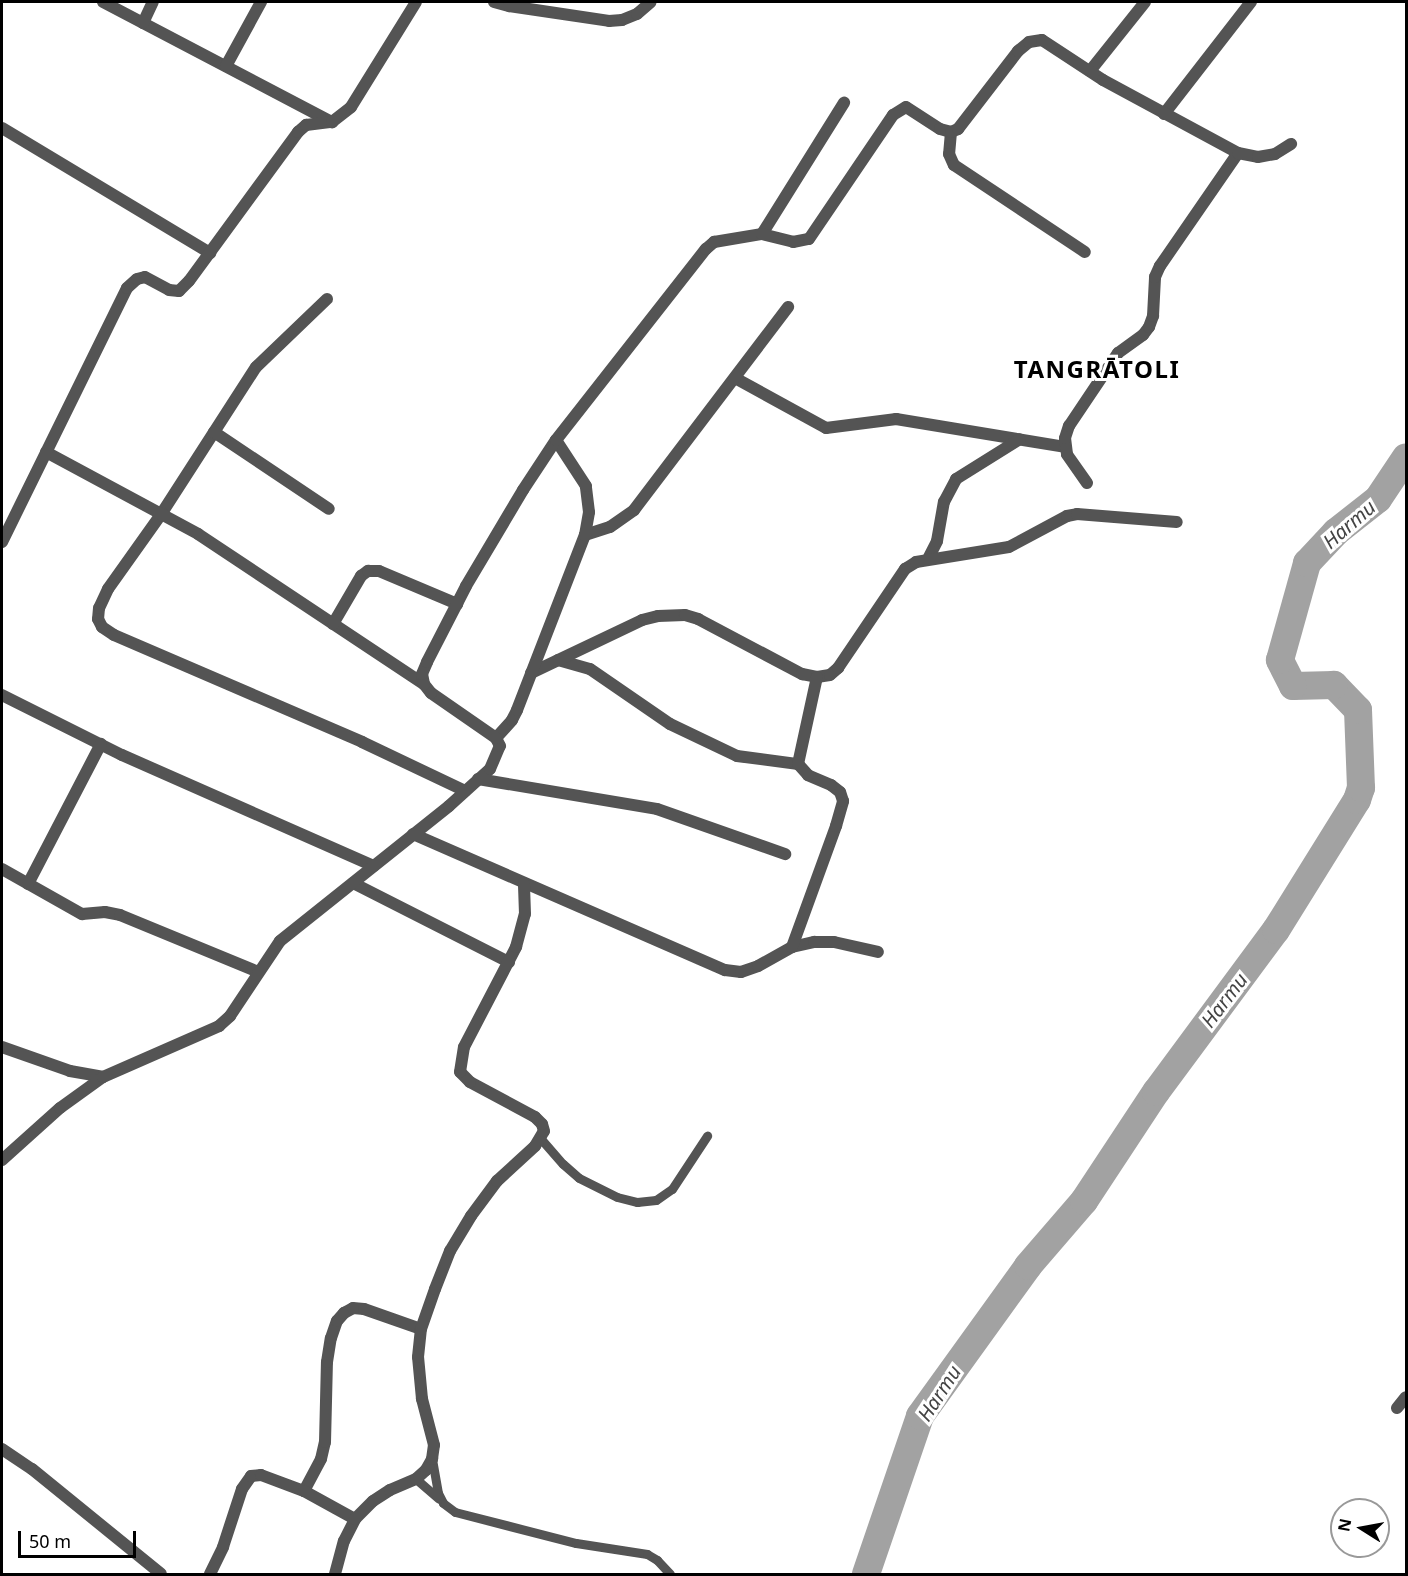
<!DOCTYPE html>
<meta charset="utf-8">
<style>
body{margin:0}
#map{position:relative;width:1408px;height:1576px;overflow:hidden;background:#fff;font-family:"Noto Sans",sans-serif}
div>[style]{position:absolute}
.river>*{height:28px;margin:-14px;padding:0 14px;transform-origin:14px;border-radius:14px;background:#a2a2a2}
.service>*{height:9px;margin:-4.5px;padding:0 4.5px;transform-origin:4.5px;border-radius:4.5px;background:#545454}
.minor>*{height:12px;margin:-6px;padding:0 6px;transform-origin:6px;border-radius:6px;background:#545454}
span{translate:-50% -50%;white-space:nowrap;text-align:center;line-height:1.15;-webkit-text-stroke:6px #fff;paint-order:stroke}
.water-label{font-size:20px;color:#434343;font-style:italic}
.district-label{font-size:24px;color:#000;font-weight:700;letter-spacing:1.5px}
.frame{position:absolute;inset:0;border:3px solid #000;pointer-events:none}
.north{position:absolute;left:1330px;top:1498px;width:60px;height:60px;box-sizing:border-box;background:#fff;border:2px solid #999;border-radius:50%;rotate:281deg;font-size:16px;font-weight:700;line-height:24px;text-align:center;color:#000}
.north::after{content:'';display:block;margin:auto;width:21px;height:27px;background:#000;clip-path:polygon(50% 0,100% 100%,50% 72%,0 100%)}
.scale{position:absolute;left:18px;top:1531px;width:118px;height:27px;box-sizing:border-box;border:3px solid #000;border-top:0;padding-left:8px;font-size:18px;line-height:21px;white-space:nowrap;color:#000;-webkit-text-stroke:4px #fff;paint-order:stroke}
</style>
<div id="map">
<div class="river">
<div style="left:866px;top:1574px;width:167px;rotate:-71.1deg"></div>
<div style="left:920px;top:1416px;width:185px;rotate:-54.2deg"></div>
<div style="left:1028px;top:1266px;width:86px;rotate:-49.3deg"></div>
<div style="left:1084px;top:1201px;width:131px;rotate:-56.6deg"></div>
<div style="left:1156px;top:1092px;width:202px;rotate:-53.5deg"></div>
<div style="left:1276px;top:930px;width:153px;rotate:-58.1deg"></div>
<div style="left:1357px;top:800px;width:13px;rotate:-72deg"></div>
<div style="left:1361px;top:788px;width:78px;rotate:-92.2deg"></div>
<div style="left:1358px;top:710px;width:35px;rotate:-134deg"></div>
<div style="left:1334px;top:685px;width:41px;rotate:178.6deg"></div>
<div style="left:1293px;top:686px;width:29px;rotate:-117deg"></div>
<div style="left:1280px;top:660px;width:101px;rotate:-74.4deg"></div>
<div style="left:1307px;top:563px;width:42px;rotate:-46.9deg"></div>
<div style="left:1336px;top:532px;width:53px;rotate:-38.2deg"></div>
<div style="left:1378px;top:499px;width:50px;rotate:-56.3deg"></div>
</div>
<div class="service">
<div style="left:541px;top:1139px;width:33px;rotate:49deg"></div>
<div style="left:563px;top:1164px;width:21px;rotate:41deg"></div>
<div style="left:579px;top:1178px;width:42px;rotate:26.6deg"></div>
<div style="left:617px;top:1197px;width:21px;rotate:14deg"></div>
<div style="left:637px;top:1202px;width:19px;rotate:-6deg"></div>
<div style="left:656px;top:1200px;width:19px;rotate:-35deg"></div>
<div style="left:672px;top:1189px;width:64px;rotate:-56.6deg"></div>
<div style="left:432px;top:1459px;width:35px;rotate:80deg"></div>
<div style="left:438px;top:1493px;width:11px;rotate:63deg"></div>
<div style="left:443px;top:1503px;width:15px;rotate:37deg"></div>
<div style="left:455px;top:1512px;width:125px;rotate:14.4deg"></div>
<div style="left:576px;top:1543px;width:72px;rotate:8.8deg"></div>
<div style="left:647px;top:1554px;width:12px;rotate:31deg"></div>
<div style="left:657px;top:1560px;width:19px;rotate:47deg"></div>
<div style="left:416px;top:1479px;width:30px;rotate:41deg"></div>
</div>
<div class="minor">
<div style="left:103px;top:2px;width:259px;rotate:27.7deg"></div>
<div style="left:494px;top:2px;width:16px;rotate:15deg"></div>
<div style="left:509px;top:6px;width:101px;rotate:8.5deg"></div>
<div style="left:609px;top:21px;width:13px;rotate:-4deg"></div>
<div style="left:622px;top:20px;width:16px;rotate:-22deg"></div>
<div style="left:637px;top:14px;width:18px;rotate:-41deg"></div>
<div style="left:143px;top:23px;width:23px;rotate:-65deg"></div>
<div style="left:226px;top:66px;width:73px;rotate:-61.3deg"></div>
<div style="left:1090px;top:71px;width:88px;rotate:-51.4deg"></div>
<div style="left:1164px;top:114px;width:142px;rotate:-52.2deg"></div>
<div style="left:2px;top:128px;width:243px;rotate:31deg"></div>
<div style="left:951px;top:132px;width:22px;rotate:95deg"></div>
<div style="left:949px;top:154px;width:12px;rotate:66deg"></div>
<div style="left:954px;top:165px;width:157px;rotate:33.6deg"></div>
<div style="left:762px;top:234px;width:155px;rotate:-58deg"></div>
<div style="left:327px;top:299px;width:98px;rotate:136.2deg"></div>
<div style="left:256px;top:367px;width:174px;rotate:122.8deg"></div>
<div style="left:162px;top:513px;width:93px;rotate:125.4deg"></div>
<div style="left:108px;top:589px;width:21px;rotate:115deg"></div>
<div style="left:99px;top:608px;width:11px;rotate:95deg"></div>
<div style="left:98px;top:619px;width:9px;rotate:63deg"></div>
<div style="left:102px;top:627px;width:14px;rotate:34deg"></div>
<div style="left:114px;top:635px;width:270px;rotate:23.3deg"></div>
<div style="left:362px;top:742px;width:114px;rotate:25.4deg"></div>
<div style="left:735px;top:378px;width:104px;rotate:28.8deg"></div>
<div style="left:826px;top:428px;width:71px;rotate:-7.3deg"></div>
<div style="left:896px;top:419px;width:171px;rotate:9.4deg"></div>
<div style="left:214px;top:432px;width:138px;rotate:33.8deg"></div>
<div style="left:46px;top:452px;width:173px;rotate:28.3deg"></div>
<div style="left:198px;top:534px;width:271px;rotate:33.6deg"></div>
<div style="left:1087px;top:483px;width:35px;rotate:-125deg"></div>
<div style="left:1067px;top:454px;width:16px;rotate:-97deg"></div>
<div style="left:1065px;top:438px;width:13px;rotate:-72deg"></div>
<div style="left:1069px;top:426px;width:88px;rotate:-56.1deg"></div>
<div style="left:1118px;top:353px;width:31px;rotate:-36deg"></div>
<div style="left:1143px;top:335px;width:10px;rotate:-53deg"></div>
<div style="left:1149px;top:327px;width:12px;rotate:-70deg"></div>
<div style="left:1153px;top:316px;width:39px;rotate:-87deg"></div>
<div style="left:1155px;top:277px;width:12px;rotate:-66deg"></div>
<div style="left:1160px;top:266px;width:137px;rotate:-55.4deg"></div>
<div style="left:585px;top:535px;width:26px;rotate:-18deg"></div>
<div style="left:610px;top:527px;width:29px;rotate:-35deg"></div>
<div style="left:634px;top:510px;width:255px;rotate:-52.8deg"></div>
<div style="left:2px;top:542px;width:283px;rotate:-63.8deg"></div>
<div style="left:127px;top:288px;width:13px;rotate:-42deg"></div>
<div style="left:137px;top:279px;width:8px;rotate:-14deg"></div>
<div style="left:145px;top:277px;width:27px;rotate:28deg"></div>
<div style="left:169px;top:290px;width:10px;rotate:6deg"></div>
<div style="left:179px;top:291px;width:14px;rotate:-45deg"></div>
<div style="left:189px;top:281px;width:185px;rotate:-53.8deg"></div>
<div style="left:298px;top:132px;width:11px;rotate:-41deg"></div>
<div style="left:306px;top:125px;width:26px;rotate:-7deg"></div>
<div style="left:332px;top:122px;width:24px;rotate:-38deg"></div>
<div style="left:351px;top:107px;width:123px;rotate:-58.2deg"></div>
<div style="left:929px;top:557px;width:18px;rotate:-63deg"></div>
<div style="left:937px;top:541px;width:40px;rotate:-80deg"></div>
<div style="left:944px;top:502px;width:26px;rotate:-62deg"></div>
<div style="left:956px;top:479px;width:75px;rotate:-32deg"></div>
<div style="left:333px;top:624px;width:56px;rotate:-59.7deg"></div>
<div style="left:361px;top:576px;width:9px;rotate:-36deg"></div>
<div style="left:368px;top:571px;width:11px"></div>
<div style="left:379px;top:571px;width:85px;rotate:22.9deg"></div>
<div style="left:558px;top:660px;width:33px;rotate:16deg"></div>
<div style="left:590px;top:669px;width:97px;rotate:34.5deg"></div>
<div style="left:670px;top:724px;width:74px;rotate:25.5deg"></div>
<div style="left:737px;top:756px;width:62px;rotate:7.5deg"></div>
<div style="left:531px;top:673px;width:123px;rotate:-25.5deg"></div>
<div style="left:642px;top:620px;width:16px;rotate:-14deg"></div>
<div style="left:658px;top:616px;width:27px;rotate:-2deg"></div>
<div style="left:685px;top:615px;width:14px;rotate:17deg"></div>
<div style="left:698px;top:619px;width:118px;rotate:27.9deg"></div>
<div style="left:802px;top:674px;width:15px;rotate:11deg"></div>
<div style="left:817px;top:677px;width:13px;rotate:-9deg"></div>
<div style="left:830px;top:675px;width:11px;rotate:-41deg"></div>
<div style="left:838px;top:668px;width:120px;rotate:-55.9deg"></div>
<div style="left:905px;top:569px;width:13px;rotate:-32deg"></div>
<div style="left:916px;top:562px;width:94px;rotate:-9.2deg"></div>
<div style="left:1009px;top:547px;width:66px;rotate:-28.1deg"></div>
<div style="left:1067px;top:516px;width:10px;rotate:-11deg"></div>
<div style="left:1077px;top:514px;width:100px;rotate:4.6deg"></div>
<div style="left:2px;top:695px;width:134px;rotate:26.6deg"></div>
<div style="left:122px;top:755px;width:275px;rotate:23.8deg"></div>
<div style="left:496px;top:738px;width:24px;rotate:-48deg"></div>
<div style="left:512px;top:720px;width:11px;rotate:-63deg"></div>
<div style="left:517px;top:710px;width:188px;rotate:-68.8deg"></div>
<div style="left:585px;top:535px;width:23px;rotate:-80deg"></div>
<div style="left:589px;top:512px;width:26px;rotate:-97deg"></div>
<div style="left:586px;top:486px;width:55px;rotate:-123.1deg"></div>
<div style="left:478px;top:779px;width:181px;rotate:9.5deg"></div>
<div style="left:657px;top:809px;width:136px;rotate:19.4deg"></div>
<div style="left:413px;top:834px;width:340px;rotate:23.6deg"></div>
<div style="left:725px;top:970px;width:16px;rotate:7deg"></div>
<div style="left:741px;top:972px;width:18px;rotate:-19deg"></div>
<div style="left:758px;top:966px;width:39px;rotate:-29deg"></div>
<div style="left:792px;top:947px;width:23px;rotate:-13deg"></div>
<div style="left:814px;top:942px;width:20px"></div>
<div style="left:834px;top:942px;width:45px;rotate:12.8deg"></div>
<div style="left:2px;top:869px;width:92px;rotate:29.4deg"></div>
<div style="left:82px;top:914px;width:23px;rotate:-5deg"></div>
<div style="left:105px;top:912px;width:15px;rotate:11deg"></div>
<div style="left:120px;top:915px;width:149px;rotate:22.4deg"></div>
<div style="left:353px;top:883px;width:175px;rotate:26.9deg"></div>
<div style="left:28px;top:884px;width:158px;rotate:-62.5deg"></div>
<div style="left:792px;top:947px;width:129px;rotate:-70deg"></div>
<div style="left:836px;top:826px;width:26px;rotate:-74deg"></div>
<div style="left:843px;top:801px;width:9px;rotate:-108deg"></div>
<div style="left:840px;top:792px;width:11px;rotate:-142deg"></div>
<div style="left:831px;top:785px;width:25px;rotate:-157deg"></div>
<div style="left:808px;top:775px;width:15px;rotate:-132deg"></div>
<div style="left:798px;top:764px;width:89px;rotate:-77.7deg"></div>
<div style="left:2px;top:1047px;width:72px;rotate:19.4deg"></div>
<div style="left:70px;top:1071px;width:34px;rotate:10deg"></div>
<div style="left:2px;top:1160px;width:78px;rotate:-41.9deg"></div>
<div style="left:60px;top:1108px;width:53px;rotate:-35.8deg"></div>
<div style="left:103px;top:1077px;width:127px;rotate:-23.7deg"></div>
<div style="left:219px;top:1026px;width:15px;rotate:-42deg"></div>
<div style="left:230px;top:1016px;width:90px;rotate:-56.3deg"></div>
<div style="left:280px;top:941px;width:216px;rotate:-38.6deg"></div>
<div style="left:449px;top:806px;width:55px;rotate:-42.1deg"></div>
<div style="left:490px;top:769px;width:25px;rotate:-67deg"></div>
<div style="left:500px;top:746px;width:9px;rotate:-117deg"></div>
<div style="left:496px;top:738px;width:79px;rotate:-145.3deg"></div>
<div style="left:431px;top:693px;width:11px;rotate:-128deg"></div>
<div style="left:424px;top:684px;width:10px;rotate:-101deg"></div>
<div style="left:422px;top:674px;width:13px;rotate:-67deg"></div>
<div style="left:427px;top:662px;width:85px;rotate:-62.8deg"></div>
<div style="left:466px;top:586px;width:112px;rotate:-59.3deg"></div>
<div style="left:523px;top:490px;width:60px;rotate:-56.6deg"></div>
<div style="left:556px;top:440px;width:243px;rotate:-51.9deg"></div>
<div style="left:706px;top:249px;width:11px;rotate:-41deg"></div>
<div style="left:714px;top:242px;width:49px;rotate:-9.5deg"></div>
<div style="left:762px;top:234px;width:32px;rotate:14deg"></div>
<div style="left:793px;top:242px;width:16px;rotate:-11deg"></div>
<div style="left:809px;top:239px;width:150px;rotate:-55.9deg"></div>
<div style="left:893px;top:115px;width:15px;rotate:-32deg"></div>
<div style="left:906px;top:107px;width:40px;rotate:32.9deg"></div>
<div style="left:940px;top:129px;width:11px;rotate:15deg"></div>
<div style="left:951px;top:132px;width:8px;rotate:-23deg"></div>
<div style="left:958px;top:129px;width:98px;rotate:-52.4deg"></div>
<div style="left:1018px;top:51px;width:14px;rotate:-39deg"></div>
<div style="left:1029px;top:42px;width:13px;rotate:-9deg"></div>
<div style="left:1042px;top:40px;width:73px;rotate:33.3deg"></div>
<div style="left:1103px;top:80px;width:153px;rotate:28.4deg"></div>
<div style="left:1238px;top:153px;width:20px;rotate:11deg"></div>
<div style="left:1258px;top:157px;width:17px;rotate:-10deg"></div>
<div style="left:1275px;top:154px;width:19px;rotate:-32deg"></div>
<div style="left:1397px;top:1408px;width:14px;rotate:-51deg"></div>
<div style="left:2px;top:1449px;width:36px;rotate:34deg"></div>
<div style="left:32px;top:1469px;width:166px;rotate:39.1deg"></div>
<div style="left:304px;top:1491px;width:36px;rotate:-62deg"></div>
<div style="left:321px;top:1459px;width:17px;rotate:-77deg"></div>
<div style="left:325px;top:1442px;width:80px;rotate:-88.6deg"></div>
<div style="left:327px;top:1362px;width:24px;rotate:-81deg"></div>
<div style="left:331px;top:1338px;width:18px;rotate:-71deg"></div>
<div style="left:337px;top:1321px;width:11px;rotate:-49deg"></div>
<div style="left:344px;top:1313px;width:10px;rotate:-29deg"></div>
<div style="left:353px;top:1308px;width:11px;rotate:5deg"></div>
<div style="left:364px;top:1309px;width:60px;rotate:19.3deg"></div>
<div style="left:210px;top:1574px;width:30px;rotate:-64deg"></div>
<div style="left:223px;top:1547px;width:61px;rotate:-71.9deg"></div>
<div style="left:242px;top:1489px;width:16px;rotate:-55deg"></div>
<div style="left:251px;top:1476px;width:10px;rotate:-6deg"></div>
<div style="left:261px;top:1475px;width:46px;rotate:20.4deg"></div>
<div style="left:304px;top:1491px;width:58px;rotate:28.8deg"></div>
<div style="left:335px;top:1574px;width:34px;rotate:-75deg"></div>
<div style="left:344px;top:1541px;width:25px;rotate:-63deg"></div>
<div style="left:355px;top:1519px;width:25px;rotate:-45deg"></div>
<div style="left:373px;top:1501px;width:20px;rotate:-33deg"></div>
<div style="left:390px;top:1490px;width:28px;rotate:-23deg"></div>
<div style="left:416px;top:1479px;width:13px;rotate:-42deg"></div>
<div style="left:426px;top:1470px;width:13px;rotate:-61deg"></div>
<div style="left:432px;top:1459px;width:14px;rotate:-82deg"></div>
<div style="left:434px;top:1445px;width:48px;rotate:-104.6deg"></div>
<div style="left:422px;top:1399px;width:42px;rotate:-95.4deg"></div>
<div style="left:418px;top:1357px;width:28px;rotate:-84deg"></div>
<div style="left:421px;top:1329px;width:42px;rotate:-70.7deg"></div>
<div style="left:435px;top:1289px;width:41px;rotate:-68.5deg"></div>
<div style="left:450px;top:1251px;width:41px;rotate:-59deg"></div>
<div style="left:471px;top:1216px;width:44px;rotate:-53.4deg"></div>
<div style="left:497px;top:1181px;width:52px;rotate:-42.6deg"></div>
<div style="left:535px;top:1146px;width:17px;rotate:-59deg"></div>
<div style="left:544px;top:1131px;width:7px;rotate:-106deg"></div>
<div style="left:542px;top:1124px;width:10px;rotate:-135deg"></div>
<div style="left:535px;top:1117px;width:74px;rotate:-151.7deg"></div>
<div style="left:470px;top:1082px;width:14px;rotate:-135deg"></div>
<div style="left:460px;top:1072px;width:25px;rotate:-81deg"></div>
<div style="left:464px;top:1047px;width:113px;rotate:-62.5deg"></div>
<div style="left:516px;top:947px;width:34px;rotate:-75deg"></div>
<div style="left:525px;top:914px;width:31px;rotate:-92deg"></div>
</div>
<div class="water-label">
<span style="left:1349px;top:524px;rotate:-41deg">Harmu</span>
<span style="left:1224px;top:1000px;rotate:-53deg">Harmu</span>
<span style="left:939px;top:1393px;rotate:-57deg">Harmu</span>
</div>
<div class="district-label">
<span style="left:1097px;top:369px">TANGRĀTOLI</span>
</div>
<div class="frame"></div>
<div class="north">N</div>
<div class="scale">50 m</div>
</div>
